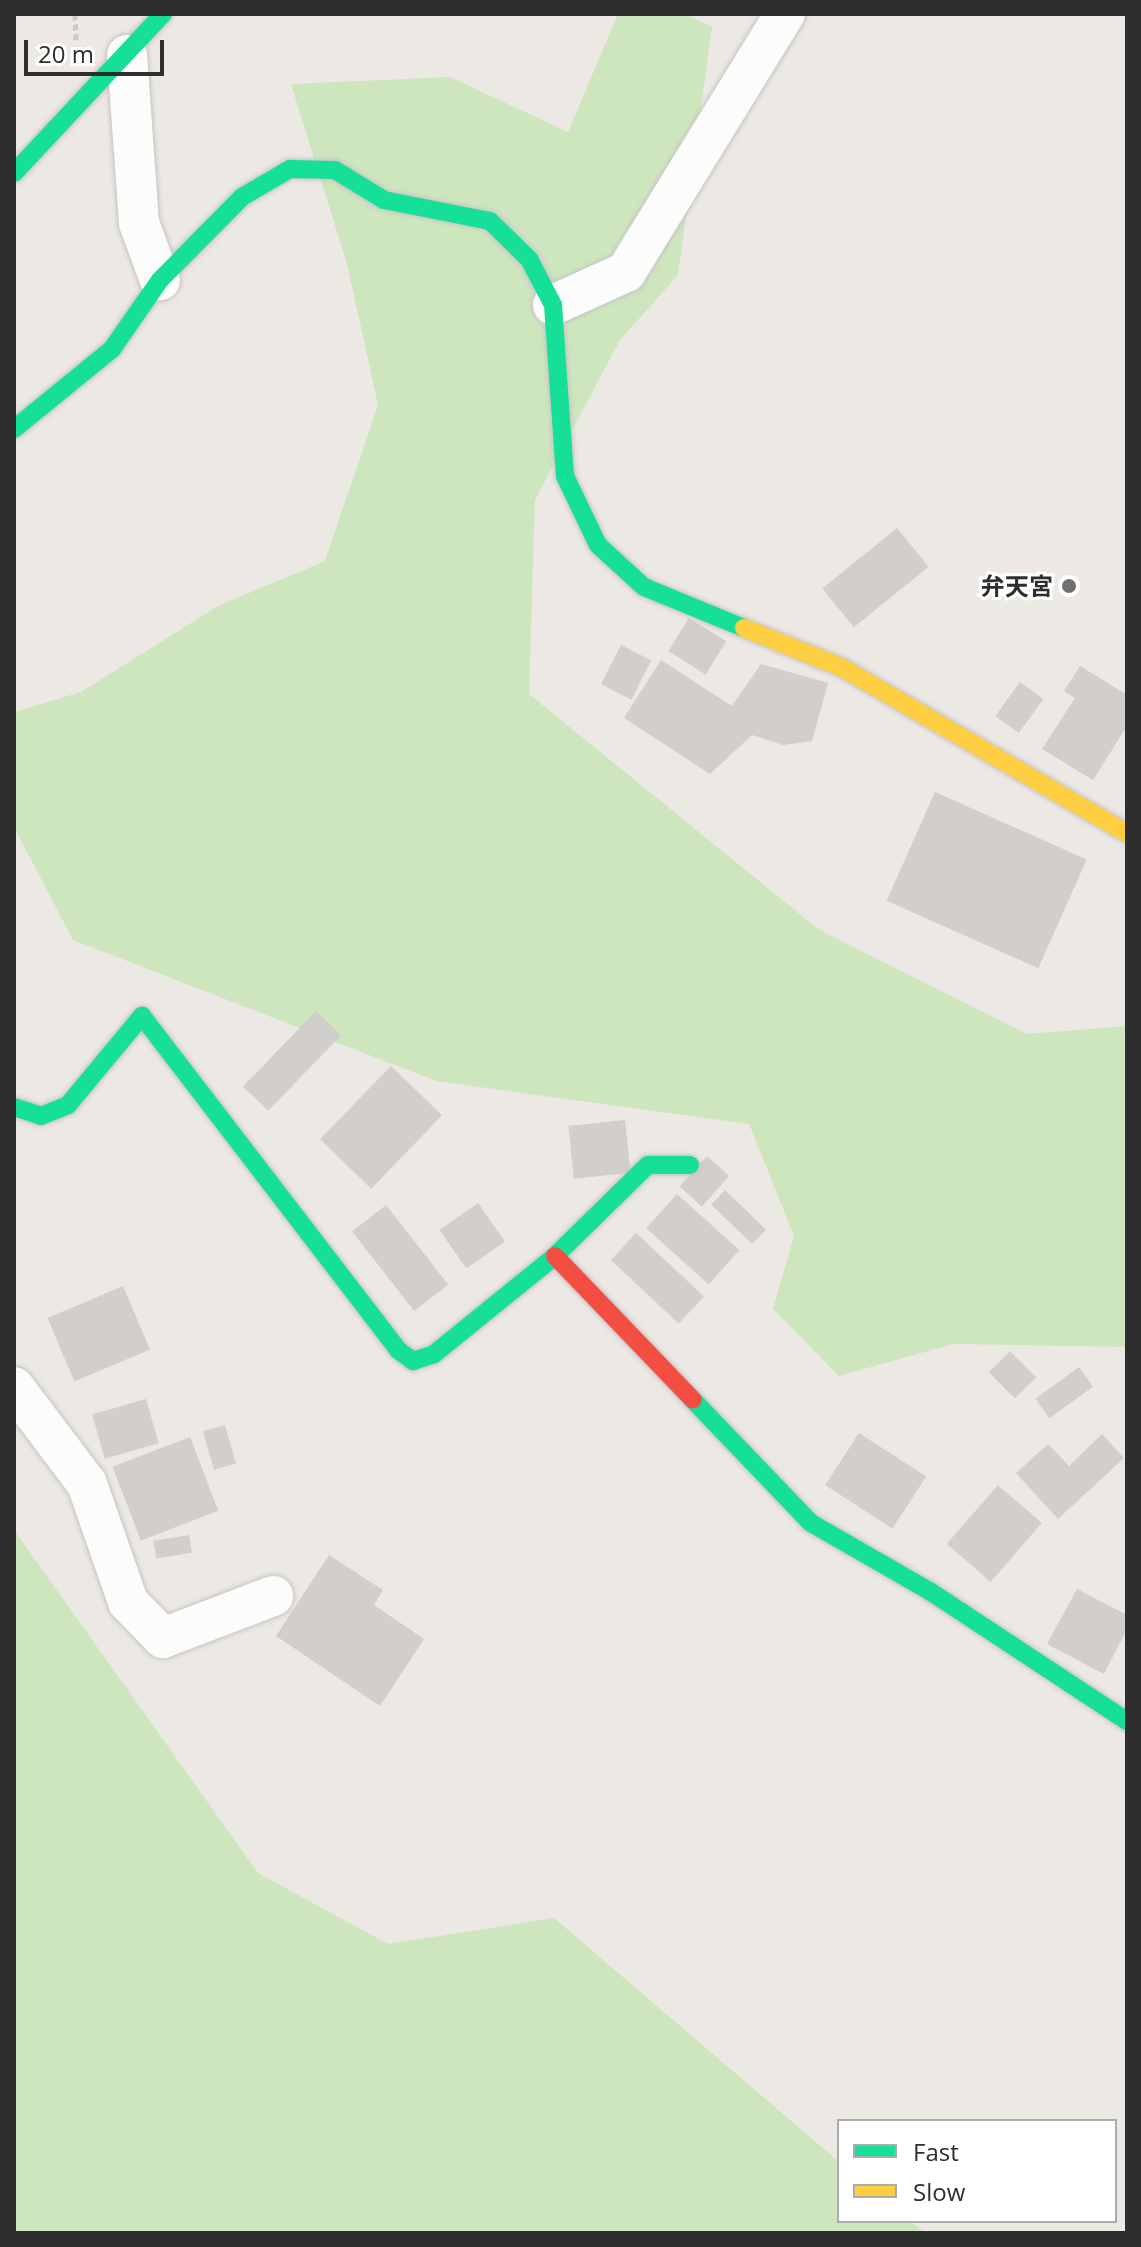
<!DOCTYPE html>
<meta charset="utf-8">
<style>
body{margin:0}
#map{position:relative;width:1141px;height:2247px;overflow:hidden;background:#ece8e4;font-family:"Open Sans","Noto Sans JP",sans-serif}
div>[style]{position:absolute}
.green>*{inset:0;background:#cee6be}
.building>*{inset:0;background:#d1cecb;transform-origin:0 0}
.path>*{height:5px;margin-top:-2.5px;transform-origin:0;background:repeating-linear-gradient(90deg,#c9c9c8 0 6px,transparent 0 10px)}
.roads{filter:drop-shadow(0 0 2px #c5c4c5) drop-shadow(0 0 2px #c5c4c5)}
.street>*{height:40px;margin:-20px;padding:0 20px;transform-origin:20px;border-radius:20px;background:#fcfcfb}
.fast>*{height:18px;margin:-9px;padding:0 9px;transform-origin:9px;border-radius:9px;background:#16e098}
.slow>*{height:18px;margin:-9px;padding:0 9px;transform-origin:9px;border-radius:9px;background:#ffcf43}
.jam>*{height:18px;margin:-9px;padding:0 9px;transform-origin:9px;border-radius:9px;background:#f24e42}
.dots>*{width:22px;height:22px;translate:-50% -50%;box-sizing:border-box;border:4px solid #fff;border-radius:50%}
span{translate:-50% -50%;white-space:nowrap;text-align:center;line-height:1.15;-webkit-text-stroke:6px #fff;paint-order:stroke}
.poi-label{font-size:24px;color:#2e2e2e;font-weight:700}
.right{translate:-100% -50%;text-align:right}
.frame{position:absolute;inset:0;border:16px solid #2e2e2e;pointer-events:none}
.legend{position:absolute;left:837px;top:2119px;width:280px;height:104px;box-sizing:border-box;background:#fff;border:2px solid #ababab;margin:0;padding:10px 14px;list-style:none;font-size:24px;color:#2e2e2e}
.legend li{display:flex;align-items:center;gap:16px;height:40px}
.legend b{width:40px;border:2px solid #ababab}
.scale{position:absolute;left:24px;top:40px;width:140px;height:36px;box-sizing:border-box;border:4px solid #2e2e2e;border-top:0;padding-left:10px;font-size:24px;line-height:28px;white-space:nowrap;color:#2e2e2e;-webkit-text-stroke:6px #fff;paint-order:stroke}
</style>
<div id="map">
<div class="green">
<div style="clip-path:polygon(618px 14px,684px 14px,712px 27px,678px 275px,620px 340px,535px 500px,529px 694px,818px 929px,1027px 1034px,1127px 1026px,1127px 1347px,953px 1344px,839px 1376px,773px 1309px,794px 1236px,749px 1124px,436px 1081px,73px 940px,14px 827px,14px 712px,81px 692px,218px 606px,325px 561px,378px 405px,347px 264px,291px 84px,450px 77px,568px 132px)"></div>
<div style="clip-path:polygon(14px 1530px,258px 1873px,388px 1944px,554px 1918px,839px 2162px,839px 2221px,909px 2221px,926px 2233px,14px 2233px)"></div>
</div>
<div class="building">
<div style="left:897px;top:528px;width:50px;height:96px;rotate:51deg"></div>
<div style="left:689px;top:618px;width:44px;height:39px;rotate:32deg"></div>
<div style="left:621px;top:645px;width:34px;height:44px;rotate:27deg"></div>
<div style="clip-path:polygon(661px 660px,732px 706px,761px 664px,828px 683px,812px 741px,783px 745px,752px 735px,710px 774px,624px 718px)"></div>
<div style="clip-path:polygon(1080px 666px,1127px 695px,1127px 726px,1093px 780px,1042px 749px,1075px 698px,1064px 691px)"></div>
<div style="left:1020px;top:682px;width:29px;height:42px;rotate:36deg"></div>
<div style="left:935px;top:792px;width:166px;height:119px;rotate:24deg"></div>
<div style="left:316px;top:1011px;width:35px;height:105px;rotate:44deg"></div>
<div style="left:391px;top:1066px;width:71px;height:102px;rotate:44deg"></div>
<div style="left:625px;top:1120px;width:53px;height:57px;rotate:84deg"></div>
<div style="left:707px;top:1156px;width:30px;height:41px;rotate:42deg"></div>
<div style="left:725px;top:1190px;width:57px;height:20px;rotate:44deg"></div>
<div style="left:677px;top:1194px;width:84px;height:46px;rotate:42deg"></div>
<div style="left:478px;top:1203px;width:47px;height:47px;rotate:55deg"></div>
<div style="left:386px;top:1205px;width:101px;height:43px;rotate:52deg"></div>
<div style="left:636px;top:1233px;width:93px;height:37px;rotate:43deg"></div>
<div style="left:123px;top:1286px;width:69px;height:82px;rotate:67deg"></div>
<div style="left:1010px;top:1351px;width:37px;height:30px;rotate:45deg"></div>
<div style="left:1079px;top:1367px;width:24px;height:54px;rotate:54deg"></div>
<div style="left:146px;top:1399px;width:46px;height:56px;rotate:74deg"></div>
<div style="left:225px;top:1425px;width:40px;height:23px;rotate:74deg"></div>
<div style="left:859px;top:1433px;width:80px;height:62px;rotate:33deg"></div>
<div style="clip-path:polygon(1102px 1434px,1124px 1458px,1058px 1519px,1016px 1473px,1048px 1444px,1069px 1466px)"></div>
<div style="left:190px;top:1437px;width:79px;height:83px;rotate:69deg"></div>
<div style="left:998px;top:1485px;width:58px;height:78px;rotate:41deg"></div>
<div style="left:189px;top:1535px;width:18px;height:36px;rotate:81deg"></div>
<div style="clip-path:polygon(329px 1555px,383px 1590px,374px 1605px,424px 1639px,380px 1706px,276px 1636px)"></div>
<div style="clip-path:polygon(1077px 1589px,1127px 1615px,1127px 1629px,1104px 1674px,1047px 1644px)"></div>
</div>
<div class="path">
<div style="left:75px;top:14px;width:26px;rotate:88deg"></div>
</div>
<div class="roads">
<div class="street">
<div style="left:127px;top:55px;width:168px;rotate:85.9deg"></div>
<div style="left:139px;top:223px;width:61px;rotate:69.8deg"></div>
<div style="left:553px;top:305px;width:80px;rotate:-24.3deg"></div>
<div style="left:626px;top:272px;width:303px;rotate:-58.4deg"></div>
<div style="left:14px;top:1387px;width:121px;rotate:53deg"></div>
<div style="left:87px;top:1484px;width:125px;rotate:70.8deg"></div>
<div style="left:128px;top:1602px;width:50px;rotate:45.8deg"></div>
<div style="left:163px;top:1638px;width:118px;rotate:-20.9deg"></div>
</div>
<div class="fast">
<div style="left:14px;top:173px;width:218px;rotate:-46.9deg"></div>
<div style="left:14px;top:429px;width:127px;rotate:-39.2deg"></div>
<div style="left:112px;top:349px;width:84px;rotate:-55.2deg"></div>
<div style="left:160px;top:280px;width:117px;rotate:-45.3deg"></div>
<div style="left:242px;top:197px;width:56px;rotate:-30.3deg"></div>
<div style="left:290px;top:169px;width:45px;rotate:1.3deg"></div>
<div style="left:335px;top:170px;width:57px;rotate:31.5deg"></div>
<div style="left:384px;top:200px;width:108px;rotate:11.2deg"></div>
<div style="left:490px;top:221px;width:54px;rotate:44.3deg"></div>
<div style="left:529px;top:259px;width:52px;rotate:62.4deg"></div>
<div style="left:553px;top:305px;width:171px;rotate:86deg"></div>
<div style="left:565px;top:476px;width:76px;rotate:64.4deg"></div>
<div style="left:598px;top:545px;width:62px;rotate:42.4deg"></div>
<div style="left:644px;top:587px;width:108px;rotate:22.3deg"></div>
<div style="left:14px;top:1107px;width:28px;rotate:18deg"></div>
<div style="left:41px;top:1116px;width:29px;rotate:-22deg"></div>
<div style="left:68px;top:1105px;width:116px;rotate:-50.3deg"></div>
<div style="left:142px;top:1016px;width:421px;rotate:52.5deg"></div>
<div style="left:398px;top:1350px;width:19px;rotate:36deg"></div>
<div style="left:413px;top:1361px;width:22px;rotate:-18deg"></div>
<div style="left:434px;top:1354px;width:156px;rotate:-39deg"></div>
<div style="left:555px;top:1256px;width:130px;rotate:-44.4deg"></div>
<div style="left:648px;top:1165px;width:42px"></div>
<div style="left:693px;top:1400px;width:170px;rotate:46.2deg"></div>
<div style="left:811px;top:1523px;width:138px;rotate:29.9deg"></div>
<div style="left:931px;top:1592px;width:235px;rotate:33.4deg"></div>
</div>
<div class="slow">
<div style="left:744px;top:628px;width:107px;rotate:22deg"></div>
<div style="left:843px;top:668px;width:328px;rotate:30.2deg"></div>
</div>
<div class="jam">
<div style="left:555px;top:1256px;width:199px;rotate:46.2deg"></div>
</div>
</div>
<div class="dots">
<div style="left:1069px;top:586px;background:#706f6e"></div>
</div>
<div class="poi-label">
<span class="right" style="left:1053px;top:586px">弁天宮</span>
</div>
<div class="frame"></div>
<ul class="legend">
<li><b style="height:10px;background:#16e098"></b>Fast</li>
<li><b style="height:10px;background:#ffcf43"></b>Slow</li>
</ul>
<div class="scale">20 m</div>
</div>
